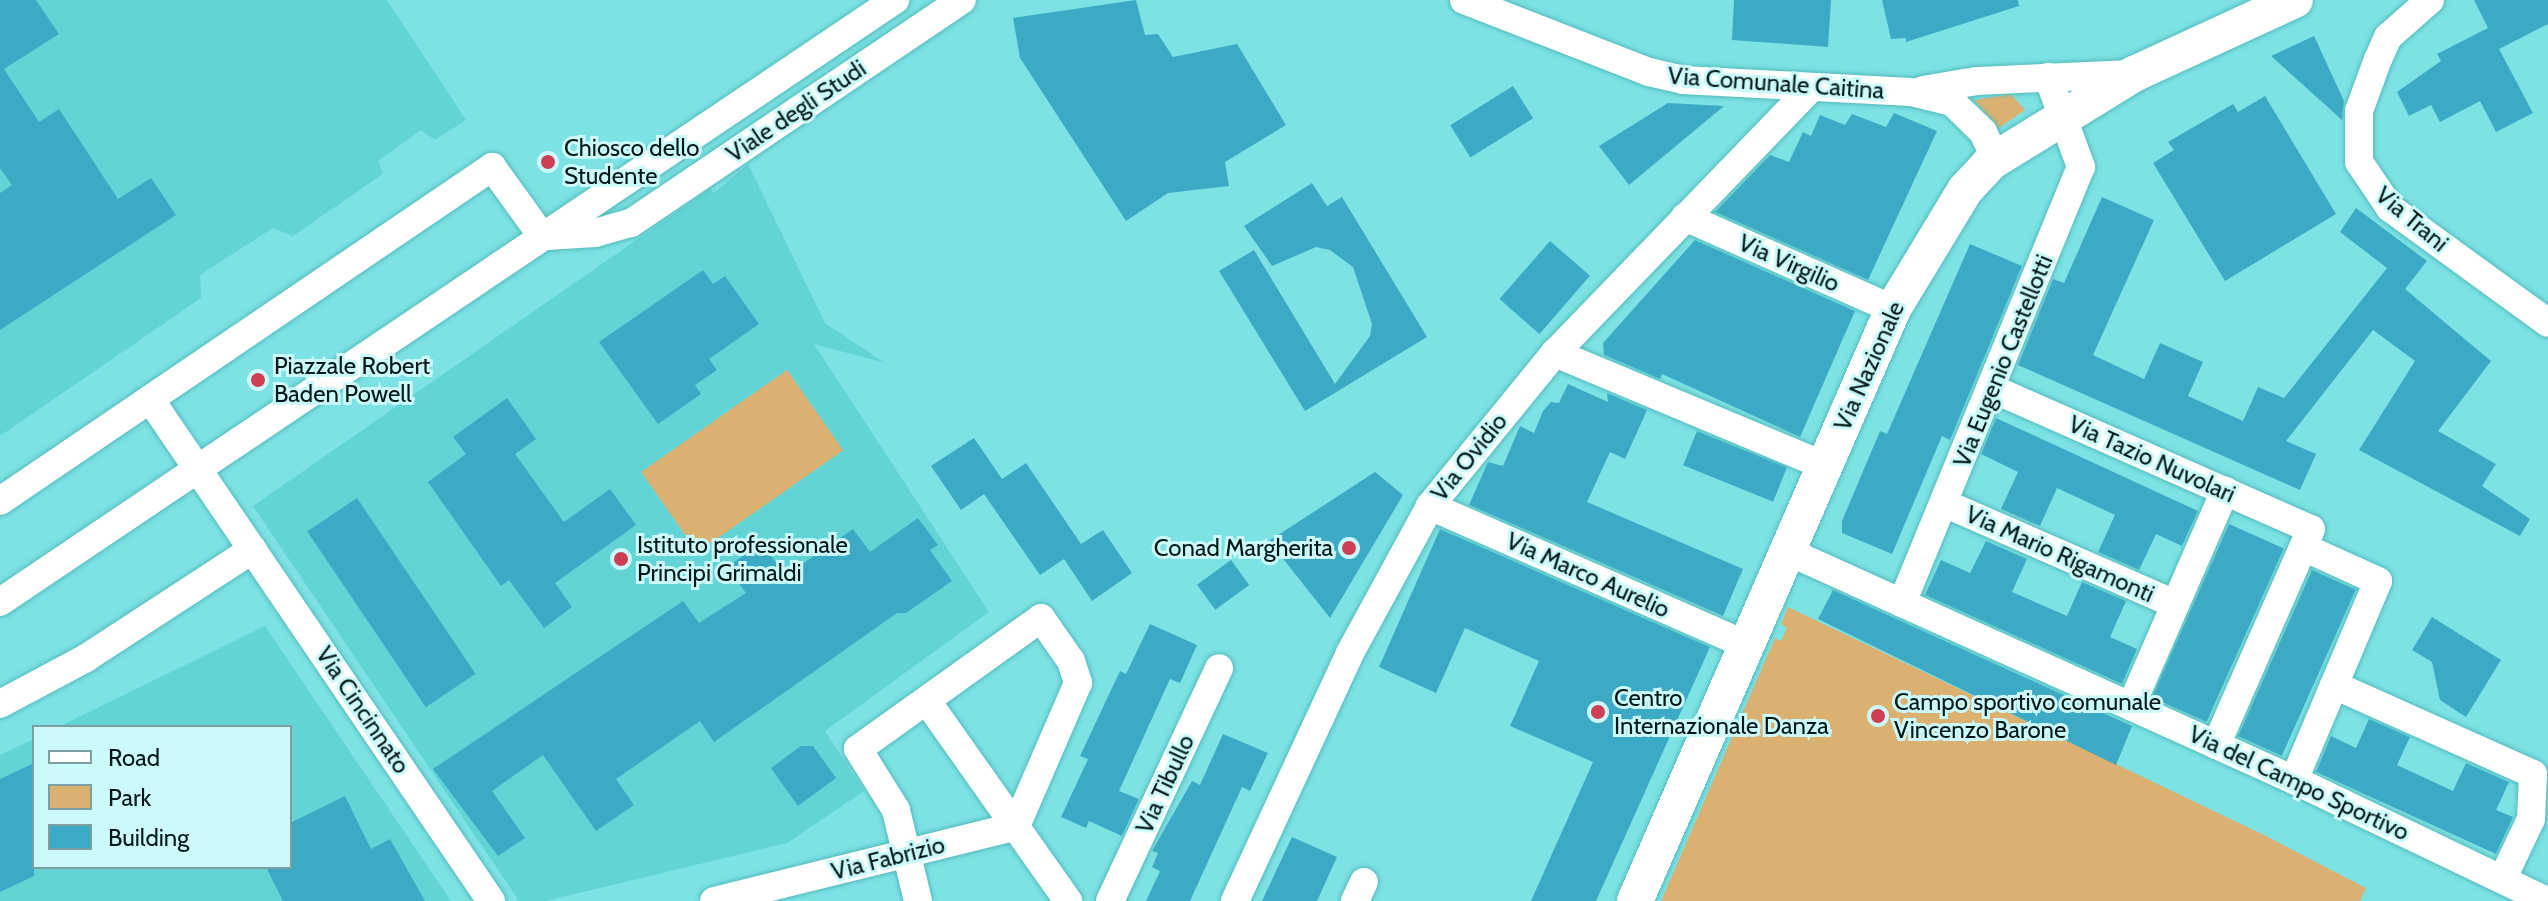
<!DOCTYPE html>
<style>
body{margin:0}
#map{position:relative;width:2548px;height:901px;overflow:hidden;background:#7de2e4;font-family:Cabin,sans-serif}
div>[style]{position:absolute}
.built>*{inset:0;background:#63d4d6}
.green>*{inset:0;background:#dbb172;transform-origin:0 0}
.building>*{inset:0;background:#3caac5;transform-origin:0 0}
.roads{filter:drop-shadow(0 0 2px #54bbbd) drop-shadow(0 0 2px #54bbbd)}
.minor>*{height:28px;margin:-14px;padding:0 14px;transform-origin:14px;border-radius:14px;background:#fff}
.tertiary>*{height:36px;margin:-18px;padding:0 18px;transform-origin:18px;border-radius:18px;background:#fff}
.dots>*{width:22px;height:22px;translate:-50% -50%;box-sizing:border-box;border:4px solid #ccfafb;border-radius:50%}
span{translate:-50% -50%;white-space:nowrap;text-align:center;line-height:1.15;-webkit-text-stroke:6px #ccfafb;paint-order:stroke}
.street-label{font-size:24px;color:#031819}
.poi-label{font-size:24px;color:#031819}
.left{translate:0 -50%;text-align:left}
.right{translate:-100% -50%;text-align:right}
.legend{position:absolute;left:32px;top:725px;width:260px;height:144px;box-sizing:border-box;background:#ccfafb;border:2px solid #7ca0a1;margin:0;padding:10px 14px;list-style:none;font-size:24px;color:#031819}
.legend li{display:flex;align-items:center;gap:16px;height:40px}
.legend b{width:40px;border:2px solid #7ca0a1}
</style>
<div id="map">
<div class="built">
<div style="clip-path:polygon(0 0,387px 0,466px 120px,435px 140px,421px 130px,378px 161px,383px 174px,293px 236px,273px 228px,200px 275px,201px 298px,0 436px)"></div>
<div style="clip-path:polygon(748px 164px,825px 323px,885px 363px,814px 344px,989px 612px,825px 731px,864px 791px,787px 843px,546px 901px,519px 901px,253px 506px,710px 189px,714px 193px)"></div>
<div style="clip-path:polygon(265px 626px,451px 901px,0 901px,0 755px,34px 739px,34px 867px,290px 867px,290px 727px,58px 727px)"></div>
</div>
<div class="green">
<div style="clip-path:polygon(2011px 94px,2025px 110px,1999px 128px,1974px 100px)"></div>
<div style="left:787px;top:370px;width:98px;height:178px;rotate:55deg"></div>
<div style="clip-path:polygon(1788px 607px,2264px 835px,2366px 888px,2360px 901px,1661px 901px,1775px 638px,1781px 641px,1787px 628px,1781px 624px)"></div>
</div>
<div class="building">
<div style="clip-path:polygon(0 0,36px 0,59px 34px,4px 69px,39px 122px,59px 109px,118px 199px,151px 178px,176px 215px,0 330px,0 193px,12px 185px,0 168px)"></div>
<div style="clip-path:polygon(1136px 0,1145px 35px,1158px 34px,1173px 57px,1237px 44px,1286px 125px,1225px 162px,1229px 186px,1168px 193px,1126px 221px,1020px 58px,1013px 18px)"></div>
<div style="clip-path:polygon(1734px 0,1831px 0,1828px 47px,1732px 40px)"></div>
<div style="clip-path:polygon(1882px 0,2018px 0,2019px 6px,1906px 42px,1906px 38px,1891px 39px)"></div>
<div style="clip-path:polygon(2474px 0,2548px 0,2548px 24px,2499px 49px,2533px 113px,2496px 132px,2480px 101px,2440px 122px,2431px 105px,2409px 116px,2397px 92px,2441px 61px,2437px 54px,2488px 28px)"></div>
<div style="clip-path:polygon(2314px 36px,2344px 101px,2342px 120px,2271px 56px)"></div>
<div style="left:1513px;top:86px;width:38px;height:74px;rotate:58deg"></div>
<div style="clip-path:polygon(2265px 96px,2336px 214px,2225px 281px,2153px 163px,2174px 150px,2168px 142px,2233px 104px,2238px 112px)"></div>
<div style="clip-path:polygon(1668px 103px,1724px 106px,1629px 185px,1599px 146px)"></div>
<div style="clip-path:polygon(1894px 113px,1937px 131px,1868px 280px,1715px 212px,1770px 155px,1789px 162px,1803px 132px,1811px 136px,1820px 115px,1845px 125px,1852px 114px,1886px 127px)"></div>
<div style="clip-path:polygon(1312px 183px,1327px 206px,1342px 197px,1427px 337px,1305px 411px,1219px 271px,1254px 250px,1335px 384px,1370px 336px,1372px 324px,1353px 267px,1330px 250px,1316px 247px,1272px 266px,1244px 226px)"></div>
<div style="clip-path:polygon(2102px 197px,2154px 220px,2093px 355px,2144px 379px,2160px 343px,2203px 362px,2188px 396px,2243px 421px,2258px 387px,2284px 398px,2387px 268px,2340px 232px,2356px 208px,2427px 261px,2405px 289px,2491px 361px,2438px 431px,2496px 464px,2482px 486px,2530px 519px,2520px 536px,2359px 450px,2415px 361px,2373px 330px,2286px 441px,2316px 454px,2300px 490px,2018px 365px,2053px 279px,2064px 283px)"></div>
<div style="clip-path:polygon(1695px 240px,1855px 311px,1800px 437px,1662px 374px,1660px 379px,1604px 355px,1603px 343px)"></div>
<div style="left:1550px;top:241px;width:53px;height:77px;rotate:41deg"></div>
<div style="clip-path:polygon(1970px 244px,2022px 266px,1950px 440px,1942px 436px,1892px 554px,1842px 533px,1842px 521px,1880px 431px,1887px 434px)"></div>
<div style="clip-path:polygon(703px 270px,713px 284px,725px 276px,759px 324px,709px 359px,717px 370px,695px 385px,701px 394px,658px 424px,599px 342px)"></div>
<div style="clip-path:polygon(1568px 384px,1608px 402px,1607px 393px,1647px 410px,1625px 459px,1610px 452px,1587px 502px,1743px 569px,1723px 616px,1469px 505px,1488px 462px,1503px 466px,1520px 426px,1534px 433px,1543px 411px,1551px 402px,1559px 403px)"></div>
<div style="clip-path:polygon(507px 398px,536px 439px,515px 454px,564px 522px,610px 489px,636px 525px,555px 583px,572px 607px,544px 628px,509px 580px,501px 586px,428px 482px,466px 454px,453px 437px)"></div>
<div style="clip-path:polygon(1996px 418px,2198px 511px,2182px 546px,2156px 534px,2139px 570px,2098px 552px,2115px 515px,2057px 488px,2040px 526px,2001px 509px,2018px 472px,1981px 454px)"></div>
<div style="left:1697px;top:431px;width:97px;height:37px;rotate:22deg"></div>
<div style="clip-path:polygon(974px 438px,1002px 479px,1026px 463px,1081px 544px,1103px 530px,1132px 573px,1092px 601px,1064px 559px,1040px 575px,984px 494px,961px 510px,931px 466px)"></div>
<div style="clip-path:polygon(1375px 472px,1403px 495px,1330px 618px,1269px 541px)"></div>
<div style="left:357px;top:498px;width:212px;height:60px;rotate:56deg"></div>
<div style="clip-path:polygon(918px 518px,938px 545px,930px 550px,952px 581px,906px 613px,897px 613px,714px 742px,700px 721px,616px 779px,634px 805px,596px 831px,543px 755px,492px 791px,525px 838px,498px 856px,433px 769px,683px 601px,699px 623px,746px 593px,727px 567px,762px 543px,785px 576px,853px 529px,870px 552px)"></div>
<div style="left:2229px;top:524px;width:60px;height:190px;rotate:24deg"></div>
<div style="clip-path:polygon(1440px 529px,1710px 647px,1596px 901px,1531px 901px,1593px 762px,1510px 726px,1539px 661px,1465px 628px,1436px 693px,1379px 667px)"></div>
<div style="clip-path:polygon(1986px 541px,2027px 559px,2012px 592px,2067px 616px,2082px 582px,2126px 601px,2110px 637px,2137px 649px,2122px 684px,1925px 595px,1941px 560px,1970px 573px)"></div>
<div style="left:1231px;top:560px;width:31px;height:42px;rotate:54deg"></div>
<div style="left:2312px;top:570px;width:48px;height:182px;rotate:24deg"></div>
<div style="clip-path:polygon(1833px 590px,2132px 726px,2116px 765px,1818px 619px)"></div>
<div style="clip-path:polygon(2432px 617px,2501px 660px,2466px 717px,2440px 700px,2432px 662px,2412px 650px)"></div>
<div style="clip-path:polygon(1150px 624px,1197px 645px,1180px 683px,1170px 679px,1119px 791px,1139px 799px,1122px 836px,1089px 821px,1086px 828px,1061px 817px,1088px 759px,1080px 756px,1120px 671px,1126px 674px)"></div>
<div style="clip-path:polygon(2369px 719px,2410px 737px,2397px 765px,2453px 791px,2466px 763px,2509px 782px,2496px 810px,2513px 817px,2496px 854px,2316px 772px,2331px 736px,2356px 748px)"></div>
<div style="clip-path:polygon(1223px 734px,1268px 753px,1250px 791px,1242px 787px,1190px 901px,1146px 901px,1160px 871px,1152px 867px,1158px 853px,1152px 851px,1192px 781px,1200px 785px)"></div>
<div style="clip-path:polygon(801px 746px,813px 746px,836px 778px,798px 806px,771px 768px)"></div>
<div style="clip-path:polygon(34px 763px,34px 876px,0 892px,0 779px)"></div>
<div style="clip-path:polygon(345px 796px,371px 849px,390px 839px,425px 901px,283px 901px,266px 867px,290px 867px,290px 823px)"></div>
<div style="clip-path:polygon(1292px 837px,1337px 857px,1317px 901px,1262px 901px)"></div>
</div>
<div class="roads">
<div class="minor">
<div style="left:1464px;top:0;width:199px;rotate:21.3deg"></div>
<div style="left:1649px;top:72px;width:35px;rotate:13deg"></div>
<div style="left:1683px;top:80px;width:228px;rotate:3deg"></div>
<div style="left:1911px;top:92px;width:42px;rotate:13.7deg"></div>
<div style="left:1952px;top:102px;width:43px;rotate:44.1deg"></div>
<div style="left:1983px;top:132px;width:31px;rotate:65deg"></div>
<div style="left:2430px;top:0;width:56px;rotate:138.6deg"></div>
<div style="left:2388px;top:37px;width:24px;rotate:114deg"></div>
<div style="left:2378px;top:59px;width:55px;rotate:110.1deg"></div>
<div style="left:2359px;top:111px;width:51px;rotate:90deg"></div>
<div style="left:2359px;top:162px;width:55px;rotate:56deg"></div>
<div style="left:2390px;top:208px;width:195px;rotate:36deg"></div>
<div style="left:1923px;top:90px;width:55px;rotate:-9.5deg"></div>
<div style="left:1977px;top:81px;width:156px;rotate:-2.6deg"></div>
<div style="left:1685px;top:217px;width:227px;rotate:23.9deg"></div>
<div style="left:547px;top:236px;width:48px;rotate:-3.6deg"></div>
<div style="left:595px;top:233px;width:37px;rotate:-16deg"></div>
<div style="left:631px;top:223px;width:399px;rotate:-34deg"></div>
<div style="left:1555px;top:353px;width:293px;rotate:22.7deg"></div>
<div style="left:1993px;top:389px;width:347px;rotate:23.8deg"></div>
<div style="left:2311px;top:529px;width:236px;rotate:113.7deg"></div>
<div style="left:150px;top:399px;width:607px;rotate:55.81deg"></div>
<div style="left:0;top:501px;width:595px;rotate:-34.17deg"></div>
<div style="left:492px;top:167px;width:85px;rotate:54.1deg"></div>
<div style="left:1946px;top:504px;width:250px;rotate:23.6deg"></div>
<div style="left:1430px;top:506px;width:346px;rotate:23.7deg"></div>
<div style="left:1787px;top:551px;width:556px;rotate:24.31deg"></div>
<div style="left:2294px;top:780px;width:280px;rotate:25.6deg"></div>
<div style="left:0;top:602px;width:1079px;rotate:-33.93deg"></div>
<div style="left:1902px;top:603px;width:471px;rotate:-67.7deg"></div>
<div style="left:2081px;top:167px;width:96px;rotate:-110.1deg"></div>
<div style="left:2334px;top:685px;width:218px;rotate:24.1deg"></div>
<div style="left:2533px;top:774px;width:45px;rotate:92.5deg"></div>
<div style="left:2531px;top:819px;width:65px;rotate:115.4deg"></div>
<div style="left:927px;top:701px;width:245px;rotate:54.8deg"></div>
<div style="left:0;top:704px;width:98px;rotate:-28.1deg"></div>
<div style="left:86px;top:658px;width:199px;rotate:-33.1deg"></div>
<div style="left:2131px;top:706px;width:235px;rotate:-66.4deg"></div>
<div style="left:2294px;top:780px;width:216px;rotate:-67.1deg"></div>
<div style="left:2378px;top:581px;width:82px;rotate:-155.6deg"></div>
<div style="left:714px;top:901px;width:311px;rotate:-13.9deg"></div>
<div style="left:918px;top:901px;width:94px;rotate:-103.6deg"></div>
<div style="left:896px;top:810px;width:72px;rotate:-121.9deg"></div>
<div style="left:858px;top:749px;width:225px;rotate:-35.6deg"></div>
<div style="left:1041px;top:618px;width:52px;rotate:55.1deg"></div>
<div style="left:1071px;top:661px;width:23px;rotate:72deg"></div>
<div style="left:1078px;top:683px;width:156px;rotate:113.4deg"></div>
<div style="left:1110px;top:901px;width:257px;rotate:-64.9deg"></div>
<div style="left:1235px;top:901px;width:273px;rotate:-65.1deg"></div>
<div style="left:1350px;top:653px;width:167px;rotate:-61.4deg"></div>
<div style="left:1430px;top:506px;width:198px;rotate:-50.8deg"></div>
<div style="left:1555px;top:353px;width:368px;rotate:-46deg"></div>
<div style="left:1355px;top:901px;width:21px;rotate:-65deg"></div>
</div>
<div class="tertiary">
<div style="left:1635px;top:901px;width:646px;rotate:-66.45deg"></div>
<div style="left:1893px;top:309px;width:139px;rotate:-58.8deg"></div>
<div style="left:1965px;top:190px;width:38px;rotate:-47deg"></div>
<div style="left:1991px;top:162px;width:168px;rotate:-31.6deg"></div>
<div style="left:2134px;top:74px;width:177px;rotate:-24.7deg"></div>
</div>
</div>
<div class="dots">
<div style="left:548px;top:162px;background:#cf3e52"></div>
<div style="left:258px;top:380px;background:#cf3e52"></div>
<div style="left:1349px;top:548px;background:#cf3e52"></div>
<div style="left:621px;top:559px;background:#cf3e52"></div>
<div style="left:1598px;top:712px;background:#cf3e52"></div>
<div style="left:1878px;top:716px;background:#cf3e52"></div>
</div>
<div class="street-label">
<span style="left:1776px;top:83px;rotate:4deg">Via Comunale Caitina</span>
<span style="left:796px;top:111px;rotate:-34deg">Viale degli Studi</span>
<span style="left:2412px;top:219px;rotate:40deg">Via Trani</span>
<span style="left:1789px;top:263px;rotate:24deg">Via Virgilio</span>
<span style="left:2003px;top:361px;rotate:-68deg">Via Eugenio Castellotti</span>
<span style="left:1869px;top:366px;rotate:-66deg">Via Nazionale</span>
<span style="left:1469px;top:457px;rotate:-51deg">Via Ovidio</span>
<span style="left:2152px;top:459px;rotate:24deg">Via Tazio Nuvolari</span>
<span style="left:2060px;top:554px;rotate:24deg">Via Mario Rigamonti</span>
<span style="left:1588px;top:575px;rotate:24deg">Via Marco Aurelio</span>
<span style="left:363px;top:710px;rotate:56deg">Via Cincinnato</span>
<span style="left:2299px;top:783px;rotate:25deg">Via del Campo Sportivo</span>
<span style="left:1165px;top:784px;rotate:-65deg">Via Tibullo</span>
<span style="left:888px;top:858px;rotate:-14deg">Via Fabrizio</span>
</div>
<div class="poi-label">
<span class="left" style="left:564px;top:162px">Chiosco dello<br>Studente</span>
<span class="left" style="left:274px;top:380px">Piazzale Robert<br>Baden Powell</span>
<span class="left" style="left:637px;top:559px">Istituto professionale<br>Principi Grimaldi</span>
<span class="right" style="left:1333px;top:548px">Conad Margherita</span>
<span class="left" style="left:1614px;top:712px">Centro<br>Internazionale Danza</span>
<span class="left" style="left:1894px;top:716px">Campo sportivo comunale<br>Vincenzo Barone</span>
</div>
<ul class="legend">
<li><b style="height:10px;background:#fff"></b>Road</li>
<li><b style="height:22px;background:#dbb172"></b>Park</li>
<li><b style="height:22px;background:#3caac5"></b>Building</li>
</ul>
</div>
